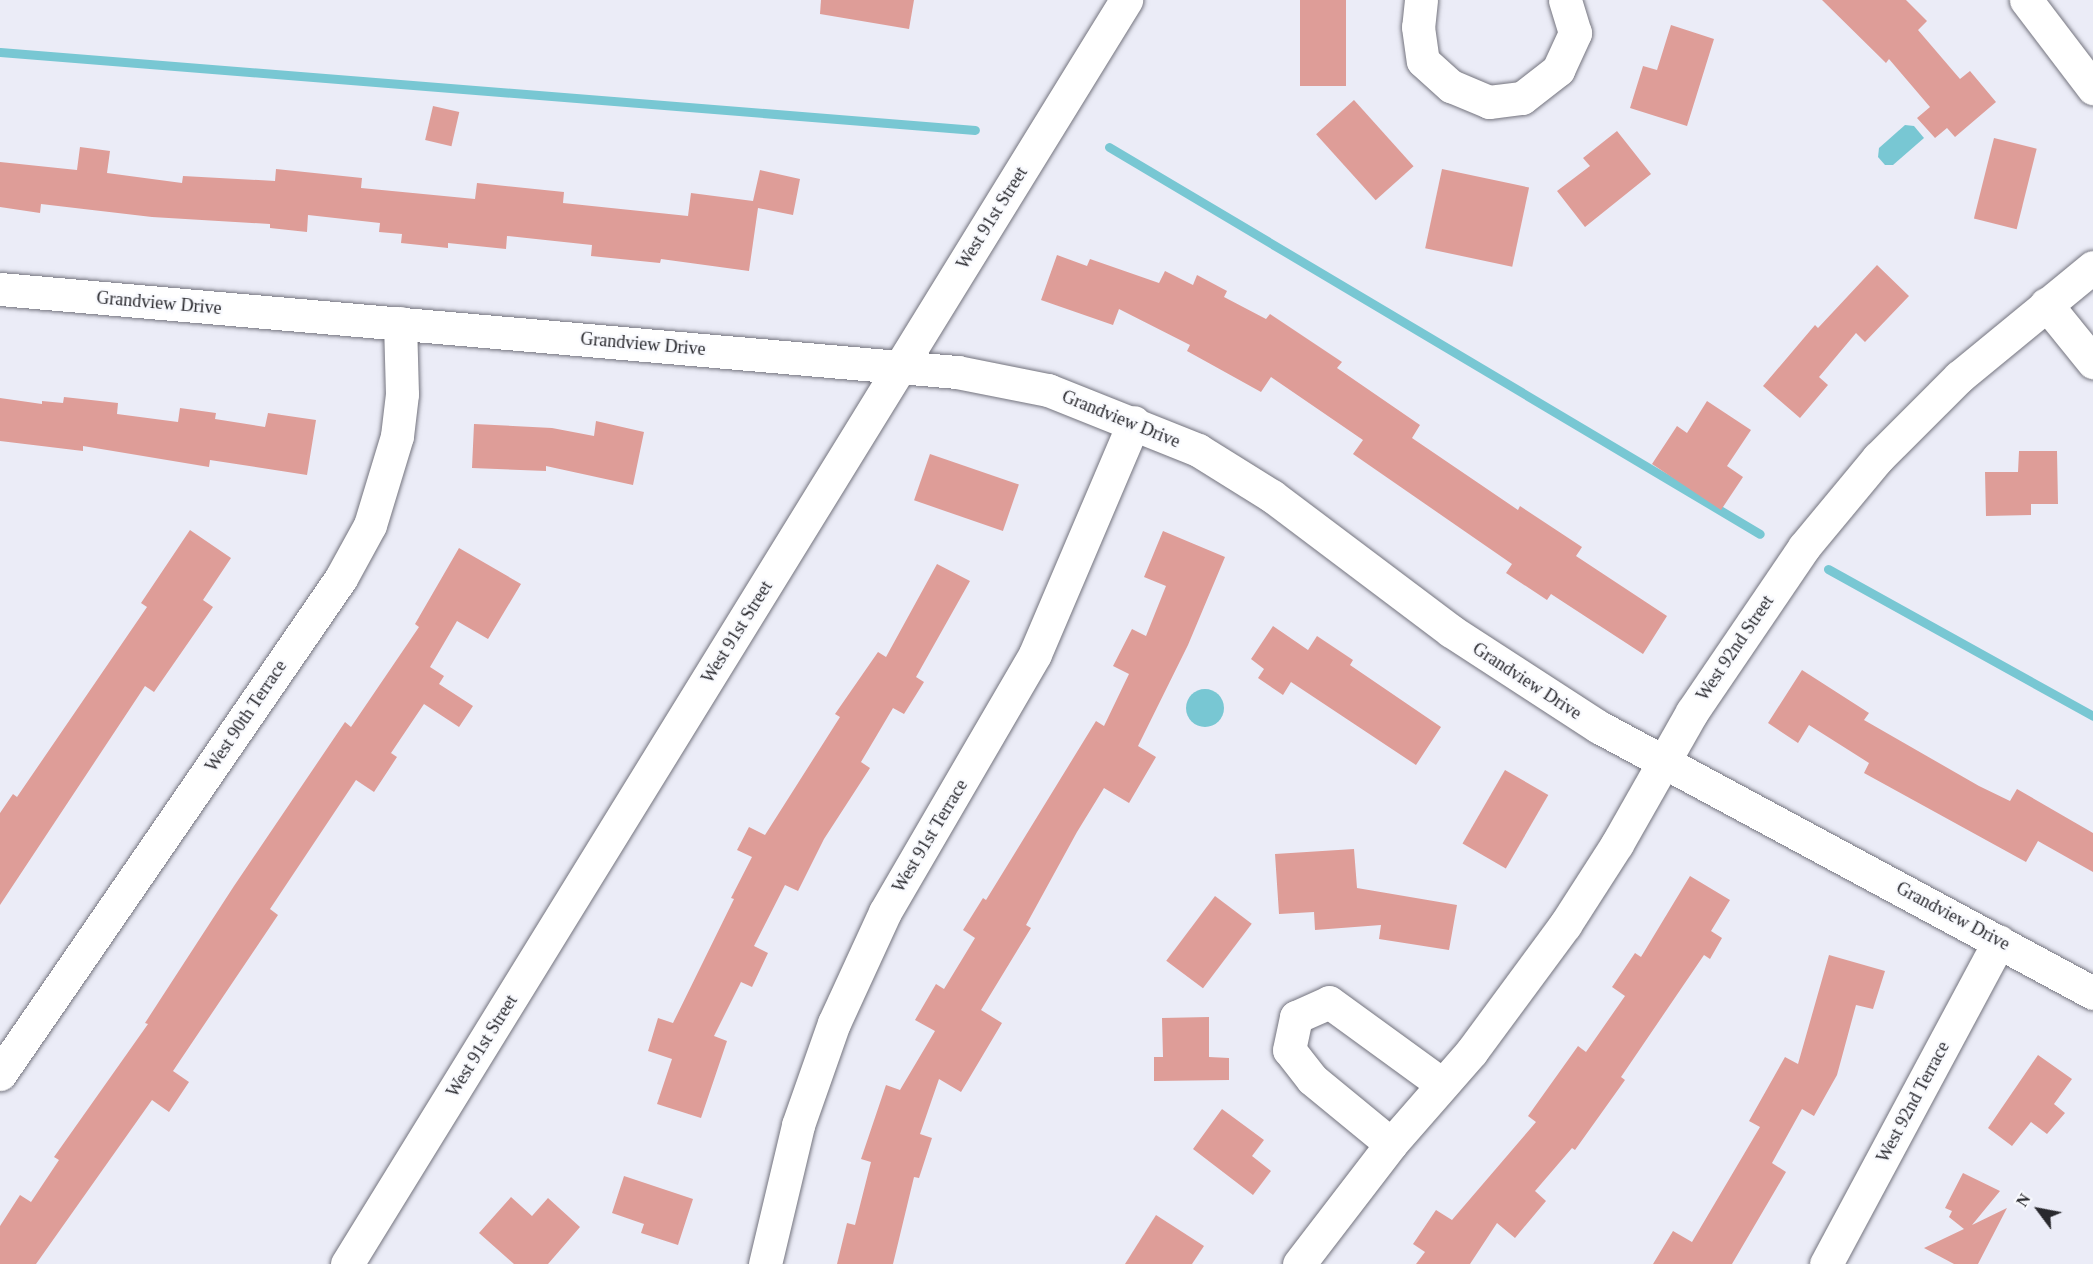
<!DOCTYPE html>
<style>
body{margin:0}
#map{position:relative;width:2093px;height:1264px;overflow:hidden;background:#ebecf7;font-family:"Times New Roman",serif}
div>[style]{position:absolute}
.water>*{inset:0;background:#78c7d3}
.round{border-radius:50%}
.stream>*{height:9px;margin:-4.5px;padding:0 4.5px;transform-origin:4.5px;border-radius:4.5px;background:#78c7d3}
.building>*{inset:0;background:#de9d98;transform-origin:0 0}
.roads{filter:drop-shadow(0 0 2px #74747e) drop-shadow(0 0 2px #74747e)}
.minor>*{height:33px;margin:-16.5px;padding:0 16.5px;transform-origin:16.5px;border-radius:16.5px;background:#fff}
span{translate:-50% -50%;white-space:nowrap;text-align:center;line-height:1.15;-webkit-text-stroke:4.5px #f9fafe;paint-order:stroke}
.street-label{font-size:18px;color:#29292e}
.north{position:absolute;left:2009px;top:1180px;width:60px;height:60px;-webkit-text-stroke:4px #f9fafe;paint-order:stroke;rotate:302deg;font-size:16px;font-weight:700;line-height:24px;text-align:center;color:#29292e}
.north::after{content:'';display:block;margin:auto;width:21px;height:27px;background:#29292e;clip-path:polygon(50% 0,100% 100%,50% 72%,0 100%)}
</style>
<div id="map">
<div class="water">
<div style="clip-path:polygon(1905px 125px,1914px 126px,1924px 138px,1893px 165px,1885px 165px,1878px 157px,1879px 148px)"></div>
<div class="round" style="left:1186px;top:689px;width:38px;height:38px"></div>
</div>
<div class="stream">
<div style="left:0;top:52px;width:978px;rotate:4.57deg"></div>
<div style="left:1109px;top:147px;width:757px;rotate:30.73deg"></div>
<div style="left:1828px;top:569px;width:303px;rotate:29deg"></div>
</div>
<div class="building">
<div style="clip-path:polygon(821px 0,914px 0,909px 29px,820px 14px)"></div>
<div style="left:1300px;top:0;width:46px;height:86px"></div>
<div style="clip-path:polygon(1822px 0,1906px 0,1927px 21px,1918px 30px,1960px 79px,1970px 71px,1996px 102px,1955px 137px,1947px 128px,1935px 138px,1917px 118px,1930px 107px,1889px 59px,1886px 63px)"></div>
<div style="clip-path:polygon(1671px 25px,1714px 39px,1687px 126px,1630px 108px,1643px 66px,1657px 70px)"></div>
<div style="left:1354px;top:100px;width:89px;height:51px;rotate:48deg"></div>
<div style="left:433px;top:106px;width:27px;height:35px;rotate:13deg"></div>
<div style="clip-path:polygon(1617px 131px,1651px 174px,1585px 227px,1557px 191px,1590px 166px,1583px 158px)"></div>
<div style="left:1994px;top:138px;width:44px;height:83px;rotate:14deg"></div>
<div style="clip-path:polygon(80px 147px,110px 151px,107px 173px,182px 183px,183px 176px,275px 181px,276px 169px,362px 178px,361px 188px,475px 199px,477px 183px,564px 192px,563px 203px,688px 216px,691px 193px,753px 201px,760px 170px,800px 179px,793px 215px,758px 208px,749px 271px,661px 259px,660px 263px,591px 256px,592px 245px,507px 236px,506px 249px,448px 243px,448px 248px,401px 243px,402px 234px,379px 232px,380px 223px,308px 215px,307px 232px,270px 228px,270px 224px,152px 217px,41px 204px,40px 213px,0 207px,0 162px,77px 170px)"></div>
<div style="left:1442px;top:169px;width:89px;height:81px;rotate:12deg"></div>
<div style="clip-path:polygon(1057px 255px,1087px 266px,1090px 259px,1159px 283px,1165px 271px,1193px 285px,1197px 275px,1227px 291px,1224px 297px,1266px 319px,1270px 314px,1342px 362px,1337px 368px,1420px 425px,1412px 438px,1518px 510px,1520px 506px,1582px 547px,1576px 556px,1667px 616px,1643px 654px,1551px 594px,1547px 600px,1506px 573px,1512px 564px,1353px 454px,1363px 440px,1271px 377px,1261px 392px,1187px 351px,1190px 345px,1119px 309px,1113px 325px,1041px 300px)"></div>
<div style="clip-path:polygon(1877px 265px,1909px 296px,1865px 342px,1856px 333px,1819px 377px,1828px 385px,1800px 418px,1763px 386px,1815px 325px,1818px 328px)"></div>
<div style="clip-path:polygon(64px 397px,118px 403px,117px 414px,178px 422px,180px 408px,216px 413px,215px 419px,265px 427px,268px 413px,316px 420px,307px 475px,210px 460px,209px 467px,83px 446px,83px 451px,0 441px,0 398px,42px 404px,42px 401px,63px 403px)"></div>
<div style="clip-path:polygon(1707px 401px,1751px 430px,1727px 466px,1743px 477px,1721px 510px,1652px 464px,1677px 426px,1687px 433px)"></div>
<div style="clip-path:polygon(596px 421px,644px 432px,633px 485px,546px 466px,546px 471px,472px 468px,474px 424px,552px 428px,594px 436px)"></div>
<div style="clip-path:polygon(2019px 451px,2057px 451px,2058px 504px,2031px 504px,2031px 515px,1986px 516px,1985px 472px,2018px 472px)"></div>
<div style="left:930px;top:454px;width:94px;height:49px;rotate:19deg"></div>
<div style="clip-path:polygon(190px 530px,231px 558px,203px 600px,213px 607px,154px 692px,145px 686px,0 905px,0 813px,13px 794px,17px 797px,147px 607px,141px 603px)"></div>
<div style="clip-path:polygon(1163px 531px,1225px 557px,1188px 645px,1138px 746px,1156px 757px,1129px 803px,1104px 788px,1077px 832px,1026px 925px,1031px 928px,981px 1010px,1002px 1023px,961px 1092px,939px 1079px,920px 1134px,932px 1138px,919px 1178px,914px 1177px,893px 1264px,837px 1264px,847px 1223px,855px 1225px,871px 1162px,861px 1159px,886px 1085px,900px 1090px,935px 1031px,915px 1020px,936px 984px,944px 989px,975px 938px,963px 930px,983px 898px,986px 900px,1096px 721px,1104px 726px,1129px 674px,1113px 666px,1132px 629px,1146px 636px,1166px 586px,1144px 577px)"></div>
<div style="clip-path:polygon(459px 548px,521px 584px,488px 639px,457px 621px,430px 667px,444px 676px,439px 684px,473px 706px,459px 727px,424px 704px,391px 753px,397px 757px,374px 792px,356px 780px,270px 909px,278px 915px,173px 1071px,189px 1082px,169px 1112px,152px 1100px,36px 1264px,0 1264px,0 1226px,20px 1195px,31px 1202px,59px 1160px,54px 1157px,148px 1024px,145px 1023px,234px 886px,345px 722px,351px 727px,419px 627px,415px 624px)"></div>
<div style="clip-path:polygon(937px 564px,970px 581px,916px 677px,924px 682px,904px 714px,893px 708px,861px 762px,870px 768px,824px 839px,798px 891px,785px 885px,754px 946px,768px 953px,752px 987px,741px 982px,714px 1036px,727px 1041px,701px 1118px,657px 1104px,672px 1059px,648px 1051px,658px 1018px,673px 1023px,734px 899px,731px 898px,752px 857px,737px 850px,749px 827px,765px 835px,840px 717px,835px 714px,878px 652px,886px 657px)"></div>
<div style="clip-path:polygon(1273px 626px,1308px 650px,1317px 636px,1353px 660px,1350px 665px,1441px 727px,1416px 765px,1291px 682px,1283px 695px,1258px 678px,1264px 669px,1251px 659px)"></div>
<div style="clip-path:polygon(1802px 670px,1869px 713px,1864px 720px,1979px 786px,2010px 801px,2017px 789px,2093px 833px,2093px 872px,2038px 841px,2026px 862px,1864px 773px,1869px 763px,1809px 725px,1798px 743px,1768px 723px)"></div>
<div style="left:1505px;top:770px;width:50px;height:85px;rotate:30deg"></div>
<div style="clip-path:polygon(1354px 849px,1357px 888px,1457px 905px,1449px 950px,1379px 939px,1381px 925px,1315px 930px,1314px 912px,1279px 914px,1275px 854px)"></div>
<div style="clip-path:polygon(1690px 876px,1730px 900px,1711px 931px,1722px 938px,1710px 959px,1704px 955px,1621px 1077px,1625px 1080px,1575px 1150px,1572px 1148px,1535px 1191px,1546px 1201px,1515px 1238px,1497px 1223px,1470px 1264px,1416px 1264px,1425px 1252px,1413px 1244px,1436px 1210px,1452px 1220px,1536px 1122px,1528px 1116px,1578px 1046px,1586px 1052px,1625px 996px,1612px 987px,1635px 953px,1641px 957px)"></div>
<div style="left:1215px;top:896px;width:46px;height:81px;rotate:37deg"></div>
<div style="clip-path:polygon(1829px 955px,1885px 971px,1873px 1009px,1856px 1005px,1837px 1075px,1814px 1116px,1802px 1109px,1772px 1163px,1786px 1172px,1732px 1264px,1653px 1264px,1673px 1231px,1692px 1242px,1760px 1127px,1749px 1121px,1785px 1057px,1798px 1064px)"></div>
<div style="clip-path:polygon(1209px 1017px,1209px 1057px,1229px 1058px,1229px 1080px,1154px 1081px,1154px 1057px,1163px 1057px,1162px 1018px)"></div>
<div style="clip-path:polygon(2038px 1055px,2072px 1079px,2054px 1104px,2065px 1113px,2047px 1134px,2031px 1122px,2012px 1146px,1988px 1128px)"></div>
<div style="clip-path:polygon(1222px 1109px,1264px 1140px,1252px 1156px,1271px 1171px,1253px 1195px,1193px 1149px)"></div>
<div style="clip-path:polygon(1963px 1173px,2000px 1191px,1972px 1225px,2007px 1208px,1978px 1264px,1954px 1264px,1924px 1248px,1964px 1229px,1949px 1217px,1952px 1211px,1945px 1208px)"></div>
<div style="clip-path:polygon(624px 1176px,693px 1199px,678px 1245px,641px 1233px,644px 1224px,612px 1213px)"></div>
<div style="clip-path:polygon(511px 1197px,532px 1216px,548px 1198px,580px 1227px,548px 1264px,514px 1264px,479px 1233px)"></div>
<div style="clip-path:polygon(1156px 1215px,1204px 1246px,1192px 1264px,1125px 1264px)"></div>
</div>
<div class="roads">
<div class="minor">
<div style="left:1421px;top:0;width:27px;rotate:96deg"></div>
<div style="left:1418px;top:27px;width:34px;rotate:82deg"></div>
<div style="left:1423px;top:61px;width:38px;rotate:42deg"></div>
<div style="left:1451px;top:86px;width:41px;rotate:22.8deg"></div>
<div style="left:1489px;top:102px;width:33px;rotate:-7deg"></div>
<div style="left:1522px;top:98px;width:46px;rotate:-37.9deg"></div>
<div style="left:1558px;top:70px;width:41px;rotate:-65.3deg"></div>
<div style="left:1575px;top:33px;width:34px;rotate:-107deg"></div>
<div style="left:2026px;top:0;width:111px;rotate:52.7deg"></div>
<div style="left:0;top:289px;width:961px;rotate:4.96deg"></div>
<div style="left:957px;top:372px;width:93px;rotate:11.2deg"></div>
<div style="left:1048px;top:390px;width:162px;rotate:21.8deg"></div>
<div style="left:1198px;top:450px;width:87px;rotate:31.9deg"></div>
<div style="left:1272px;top:496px;width:224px;rotate:37deg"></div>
<div style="left:1451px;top:631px;width:176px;rotate:33deg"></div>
<div style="left:1599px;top:727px;width:561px;rotate:28.3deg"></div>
<div style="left:2046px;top:304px;width:75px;rotate:51deg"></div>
<div style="left:0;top:1074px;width:602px;rotate:-55.49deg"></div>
<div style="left:341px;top:578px;width:60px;rotate:-61.3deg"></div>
<div style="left:370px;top:525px;width:93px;rotate:-73.1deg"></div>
<div style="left:397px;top:436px;width:42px;rotate:-83.2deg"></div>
<div style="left:402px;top:394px;width:71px;rotate:-91.6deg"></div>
<div style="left:1391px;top:1144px;width:102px;rotate:-140.6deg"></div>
<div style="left:1312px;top:1079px;width:37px;rotate:-128deg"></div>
<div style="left:1289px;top:1050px;width:34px;rotate:-78deg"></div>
<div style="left:1296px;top:1017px;width:36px;rotate:-24deg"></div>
<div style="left:1329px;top:1002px;width:140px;rotate:36deg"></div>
<div style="left:347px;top:1264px;width:1485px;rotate:-58.35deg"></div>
<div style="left:765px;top:1264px;width:143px;rotate:-76.6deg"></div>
<div style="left:798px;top:1125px;width:108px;rotate:-70.6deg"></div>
<div style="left:834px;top:1023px;width:122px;rotate:-65.3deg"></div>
<div style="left:885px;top:912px;width:298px;rotate:-59.8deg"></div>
<div style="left:1035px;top:654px;width:252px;rotate:-66.9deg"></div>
<div style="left:1299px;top:1264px;width:151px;rotate:-52.5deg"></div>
<div style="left:1391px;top:1144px;width:123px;rotate:-48.9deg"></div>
<div style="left:1472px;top:1051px;width:157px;rotate:-53.6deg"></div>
<div style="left:1565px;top:925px;width:96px;rotate:-57.3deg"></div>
<div style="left:1617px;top:844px;width:152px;rotate:-60.4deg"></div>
<div style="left:1692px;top:712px;width:199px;rotate:-55.8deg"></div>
<div style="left:1804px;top:547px;width:116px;rotate:-50.3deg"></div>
<div style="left:1878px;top:458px;width:115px;rotate:-45deg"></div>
<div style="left:1959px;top:377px;width:173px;rotate:-39.4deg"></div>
<div style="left:1826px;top:1264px;width:366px;rotate:-61.8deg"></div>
</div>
</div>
<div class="street-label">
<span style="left:992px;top:218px;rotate:-58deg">West 91st Street</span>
<span style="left:159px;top:303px;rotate:5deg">Grandview Drive</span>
<span style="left:643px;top:344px;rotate:5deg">Grandview Drive</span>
<span style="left:1121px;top:419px;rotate:22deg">Grandview Drive</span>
<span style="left:737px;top:632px;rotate:-58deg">West 91st Street</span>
<span style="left:1735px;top:648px;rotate:-56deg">West 92nd Street</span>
<span style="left:1527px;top:681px;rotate:33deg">Grandview Drive</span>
<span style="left:246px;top:716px;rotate:-56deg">West 90th Terrace</span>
<span style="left:930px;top:836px;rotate:-59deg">West 91st Terrace</span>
<span style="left:1953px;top:916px;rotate:28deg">Grandview Drive</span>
<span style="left:482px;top:1046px;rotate:-58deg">West 91st Street</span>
<span style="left:1913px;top:1102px;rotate:-62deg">West 92nd Terrace</span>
</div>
<div class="north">N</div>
</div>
